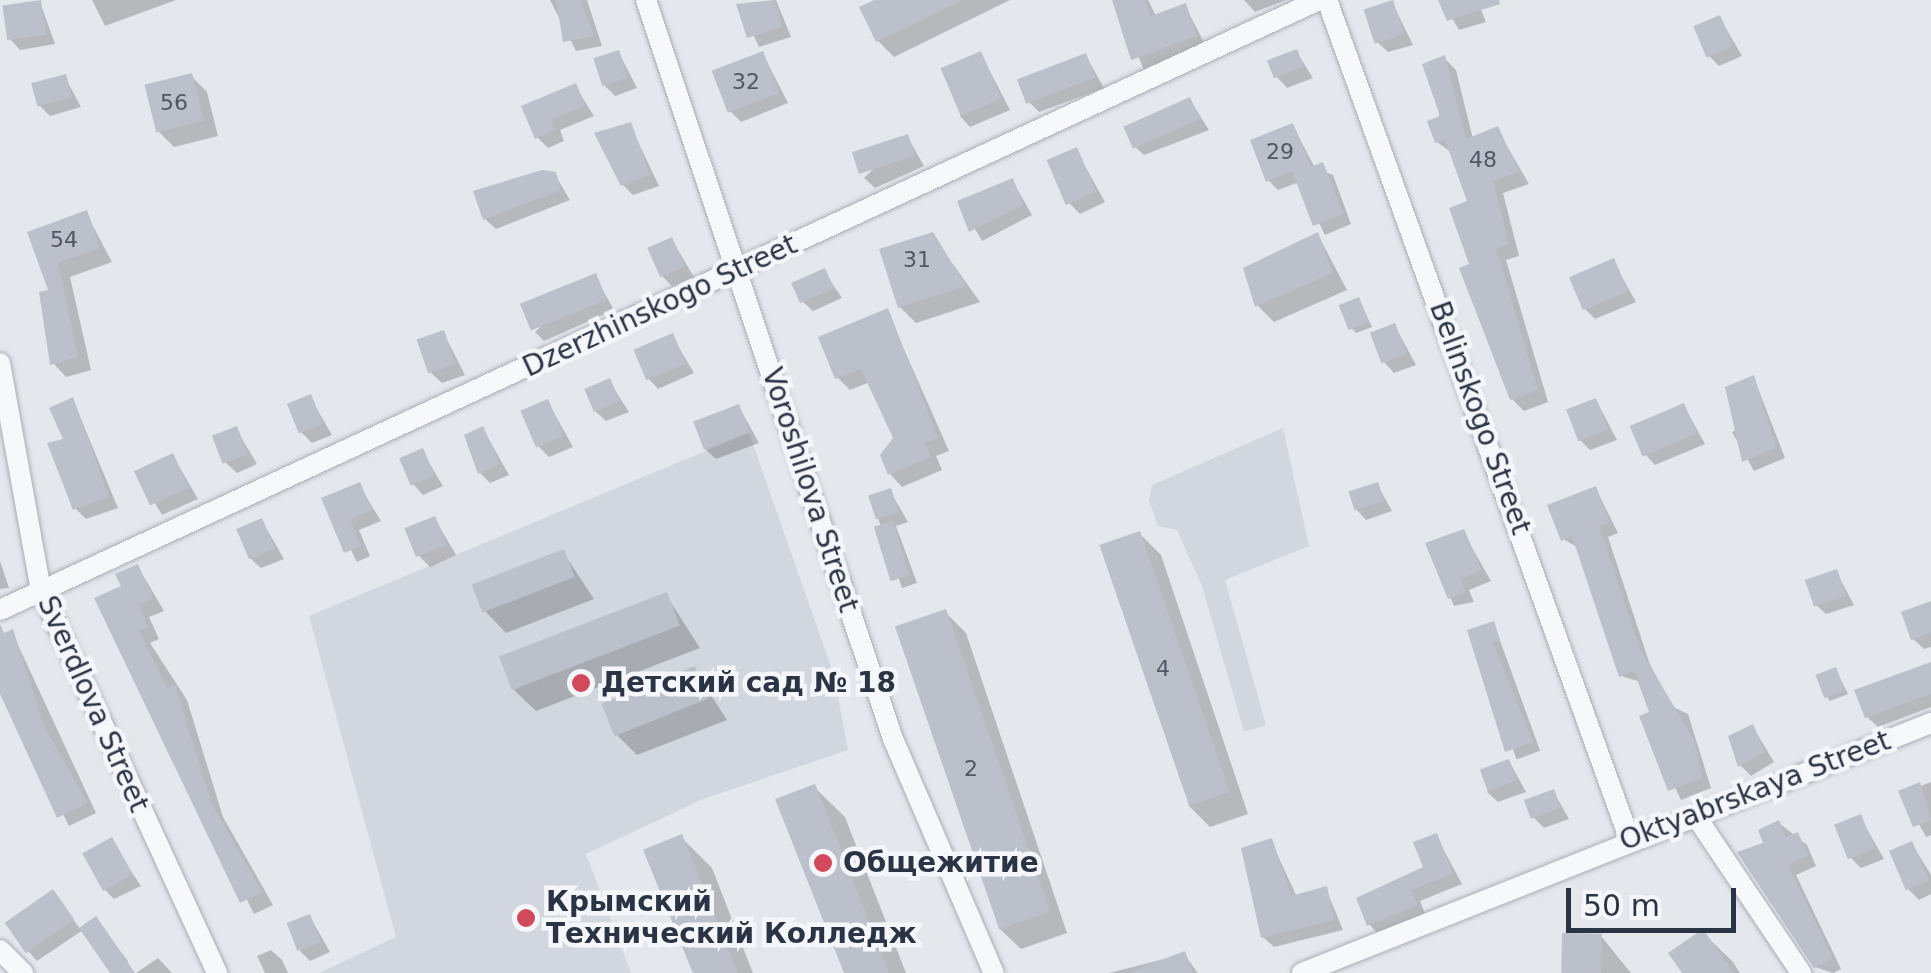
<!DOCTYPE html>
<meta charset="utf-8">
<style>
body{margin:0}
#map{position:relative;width:1931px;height:973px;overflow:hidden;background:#e4e7ec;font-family:"DejaVu Sans",sans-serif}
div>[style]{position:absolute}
.built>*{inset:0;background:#d2d6de}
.shadow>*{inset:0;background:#0003;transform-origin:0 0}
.building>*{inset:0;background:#bbc0ca;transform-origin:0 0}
.roads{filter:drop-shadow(0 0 2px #a9aeb7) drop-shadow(0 0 2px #a9aeb7)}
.street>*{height:20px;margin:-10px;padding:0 10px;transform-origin:10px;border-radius:10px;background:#f7f8fa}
.dots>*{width:28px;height:28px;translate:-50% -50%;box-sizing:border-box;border:5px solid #f4f6f9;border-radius:50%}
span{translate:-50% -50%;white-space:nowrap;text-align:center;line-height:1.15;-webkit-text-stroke:9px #f4f6f9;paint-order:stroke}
.number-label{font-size:22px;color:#4f5766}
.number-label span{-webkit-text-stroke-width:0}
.street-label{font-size:28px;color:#2b3445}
.poi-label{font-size:28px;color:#2b3445;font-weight:700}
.left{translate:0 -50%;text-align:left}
.scale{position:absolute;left:1566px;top:888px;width:170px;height:45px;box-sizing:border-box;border:5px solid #2b3445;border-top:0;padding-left:12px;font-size:30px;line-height:35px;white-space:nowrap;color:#2b3445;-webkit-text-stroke:8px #f4f6f9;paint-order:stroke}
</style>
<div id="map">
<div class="built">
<div style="clip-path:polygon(1283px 428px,1309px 546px,1225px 580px,1266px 725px,1244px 732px,1202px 586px,1177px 530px,1158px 526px,1149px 501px,1152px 485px)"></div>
<div style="clip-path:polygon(749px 433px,834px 675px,848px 750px,703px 799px,586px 854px,631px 973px,319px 973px,396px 937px,309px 616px)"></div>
</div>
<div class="shadow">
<div style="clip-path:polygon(92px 0,176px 0,105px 26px)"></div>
<div style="clip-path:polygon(550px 0,587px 0,602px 46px,576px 51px)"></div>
<div style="clip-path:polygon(776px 0,791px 37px,759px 47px,740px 6px)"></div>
<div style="clip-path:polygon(879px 0,1010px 0,894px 57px,878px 41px)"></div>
<div style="clip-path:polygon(1148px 0,1156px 16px,1185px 6px,1206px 46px,1144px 70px,1115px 2px)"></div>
<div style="clip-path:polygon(1244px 0,1286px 0,1255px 12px)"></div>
<div style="clip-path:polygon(1441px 0,1477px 0,1486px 22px,1459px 30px)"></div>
<div style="clip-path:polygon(40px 2px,55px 44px,20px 50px,10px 39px)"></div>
<div style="clip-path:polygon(1392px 2px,1413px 45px,1388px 52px,1377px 42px)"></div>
<div style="clip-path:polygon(1720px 18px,1742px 56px,1719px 66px,1708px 55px)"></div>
<div style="clip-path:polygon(1296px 51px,1313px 78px,1287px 88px,1277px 77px)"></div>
<div style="clip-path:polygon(619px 53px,637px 88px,615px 96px,604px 85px)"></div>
<div style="clip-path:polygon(763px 54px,788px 103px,741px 122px,730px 111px)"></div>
<div style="clip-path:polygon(981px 54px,1010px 110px,970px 127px,960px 116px)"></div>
<div style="clip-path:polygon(1086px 56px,1104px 88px,1039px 112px,1029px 102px)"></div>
<div style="clip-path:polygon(1444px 58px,1456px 70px,1473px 139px,1497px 129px,1529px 184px,1503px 193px,1519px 256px,1506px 260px,1548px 402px,1524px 411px,1512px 399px,1472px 266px,1470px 203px,1452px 153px,1437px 142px)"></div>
<div style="clip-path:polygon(191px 76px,207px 92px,218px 136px,174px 147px,158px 131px)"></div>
<div style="clip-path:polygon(65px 77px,81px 107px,50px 116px,39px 105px)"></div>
<div style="clip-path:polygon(575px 86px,594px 116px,560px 130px,564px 141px,548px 148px,537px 137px)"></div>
<div style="clip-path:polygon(1190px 100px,1209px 130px,1144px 155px,1133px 145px)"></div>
<div style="clip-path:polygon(630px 125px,659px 186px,633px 195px,623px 185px)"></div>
<div style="clip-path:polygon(1293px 126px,1315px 168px,1333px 175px,1351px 224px,1325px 235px,1299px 182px,1278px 190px,1268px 180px)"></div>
<div style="clip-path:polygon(907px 136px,924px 166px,875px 188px,864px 178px)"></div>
<div style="clip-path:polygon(1076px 150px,1105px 202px,1080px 214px,1069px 203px)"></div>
<div style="clip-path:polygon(555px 175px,570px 200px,496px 229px,485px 219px)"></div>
<div style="clip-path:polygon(1012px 180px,1032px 215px,982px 241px,960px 203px)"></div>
<div style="clip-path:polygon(86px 213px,112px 262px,70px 277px,91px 370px,66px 377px,53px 363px,52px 292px,30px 234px)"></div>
<div style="clip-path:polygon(932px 235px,980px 302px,916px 323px,900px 307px)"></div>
<div style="clip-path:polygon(1318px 235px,1347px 290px,1274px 322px,1258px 306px)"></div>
<div style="clip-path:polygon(672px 240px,694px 277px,672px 286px,662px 276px)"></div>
<div style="clip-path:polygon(1613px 261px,1636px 302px,1595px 319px,1585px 309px)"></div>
<div style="clip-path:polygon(824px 271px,842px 298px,813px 311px,802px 301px)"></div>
<div style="clip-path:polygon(595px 276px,614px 310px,544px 341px,535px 332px)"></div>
<div style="clip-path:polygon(1359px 300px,1372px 327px,1356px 333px,1351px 328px)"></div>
<div style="clip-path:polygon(887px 311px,949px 451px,936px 456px,942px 470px,902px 487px,890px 474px,896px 439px,870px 382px,850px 390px,837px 377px)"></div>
<div style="clip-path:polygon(1395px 326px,1416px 365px,1394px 373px,1384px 362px)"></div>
<div style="clip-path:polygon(443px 332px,465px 375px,442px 383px,431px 373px)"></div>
<div style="clip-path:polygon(672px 336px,694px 373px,658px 389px,648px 378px)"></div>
<div style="clip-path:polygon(1754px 378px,1785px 458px,1754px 471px,1732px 432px,1744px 427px)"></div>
<div style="clip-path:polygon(609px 381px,629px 412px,606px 421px,595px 411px)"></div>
<div style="clip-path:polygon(310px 397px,332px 435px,312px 443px,301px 432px)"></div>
<div style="clip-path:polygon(73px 400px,118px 508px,86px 519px,75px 508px)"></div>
<div style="clip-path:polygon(1596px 400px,1617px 440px,1590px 450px,1580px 440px)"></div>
<div style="clip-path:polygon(548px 402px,573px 447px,549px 457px,538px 446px)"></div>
<div style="clip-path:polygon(1684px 406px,1705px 444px,1655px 465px,1645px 454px)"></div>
<div style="clip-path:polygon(739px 407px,759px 443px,716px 459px,705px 449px)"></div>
<div style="clip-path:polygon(236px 429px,257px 464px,237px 473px,226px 463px)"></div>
<div style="clip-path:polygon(483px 429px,509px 475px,490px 483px,480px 473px)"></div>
<div style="clip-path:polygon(422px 451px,443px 486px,423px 495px,413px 484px)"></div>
<div style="clip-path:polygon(173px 456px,198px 499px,162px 515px,137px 472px)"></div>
<div style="clip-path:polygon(1377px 484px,1392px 511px,1366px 520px,1356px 509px)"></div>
<div style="clip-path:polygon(359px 485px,381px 521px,359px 530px,370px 556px,357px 562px,325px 499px)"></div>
<div style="clip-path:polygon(1596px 489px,1618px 533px,1608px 537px,1649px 662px,1671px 706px,1688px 714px,1711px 788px,1681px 800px,1642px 718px,1652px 714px,1641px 682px,1621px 676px,1579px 548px,1563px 539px)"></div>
<div style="clip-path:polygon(890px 491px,908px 522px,896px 526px,917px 583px,902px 588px,878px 518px)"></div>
<div style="clip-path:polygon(435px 519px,456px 555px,430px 567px,419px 556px)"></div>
<div style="clip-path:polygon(262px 521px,284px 559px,261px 568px,250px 558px)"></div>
<div style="clip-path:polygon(1463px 532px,1491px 581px,1469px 590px,1474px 602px,1454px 606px,1428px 544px)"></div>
<div style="clip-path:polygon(1139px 533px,1161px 555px,1248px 814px,1210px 827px,1189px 806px)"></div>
<div style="clip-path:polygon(563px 552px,594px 599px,506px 633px,485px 611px)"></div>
<div style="clip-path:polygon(0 561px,9px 588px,0 589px)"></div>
<div style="clip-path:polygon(138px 567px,164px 611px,149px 617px,159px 639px,150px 643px,187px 700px,223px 817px,273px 905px,254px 914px,97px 599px,124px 588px)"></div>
<div style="clip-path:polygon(1836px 571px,1854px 605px,1826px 614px,1815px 604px)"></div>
<div style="clip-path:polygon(666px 595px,700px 648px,536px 711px,514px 690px)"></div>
<div style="clip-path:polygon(1931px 604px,1931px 647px,1924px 649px,1913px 639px)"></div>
<div style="clip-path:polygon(945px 612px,966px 633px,1067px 933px,1021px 949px,999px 928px)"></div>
<div style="left:1494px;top:624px;width:135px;height:25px;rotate:70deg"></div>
<div style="clip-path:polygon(12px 632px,96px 813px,69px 826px,0 688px,0 638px)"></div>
<div style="clip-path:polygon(694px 669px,727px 720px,637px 755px,616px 734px)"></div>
<div style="clip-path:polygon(1931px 669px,1931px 707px,1878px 727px,1867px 717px)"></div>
<div style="clip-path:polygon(1836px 670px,1848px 694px,1830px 701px,1826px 696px)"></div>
<div style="clip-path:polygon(1753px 727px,1774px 762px,1751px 776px,1740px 765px)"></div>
<div style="clip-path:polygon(1509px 761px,1526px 792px,1498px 802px,1487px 792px)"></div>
<div style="clip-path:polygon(1931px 782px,1931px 835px,1926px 837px,1902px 793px)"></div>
<div style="clip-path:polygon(814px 787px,845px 817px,906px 973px,847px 973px)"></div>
<div style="clip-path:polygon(1553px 791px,1569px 819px,1544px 828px,1533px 817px)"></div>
<div style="clip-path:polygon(1860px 817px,1884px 859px,1861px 868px,1851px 858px)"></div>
<div style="clip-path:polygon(1779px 823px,1807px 845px,1816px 866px,1796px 875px,1841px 969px,1833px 973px,1815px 967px,1766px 845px)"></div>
<div style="clip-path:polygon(1436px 836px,1462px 884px,1420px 901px,1426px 916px,1379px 935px,1369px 924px,1426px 868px)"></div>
<div style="clip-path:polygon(681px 837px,712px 868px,753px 973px,694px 973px)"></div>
<div style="clip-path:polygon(111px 841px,141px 886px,114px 899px,104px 889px)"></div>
<div style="clip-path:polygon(1271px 841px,1297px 897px,1326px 889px,1343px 930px,1274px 947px,1263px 937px)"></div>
<div style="clip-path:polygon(1912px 844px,1931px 875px,1931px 894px,1919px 900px,1908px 889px)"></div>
<div style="clip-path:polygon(53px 892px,81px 930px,96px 920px,128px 961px,114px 970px,83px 930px,37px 961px,27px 950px)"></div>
<div style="clip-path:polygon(310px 917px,330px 952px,310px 961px,300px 951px)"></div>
<div style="clip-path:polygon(1702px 932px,1733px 962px,1740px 973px,1685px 973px)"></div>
<div style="clip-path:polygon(1601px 936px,1631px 973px,1564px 973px)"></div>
<div style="clip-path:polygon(271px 950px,282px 960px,288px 973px,265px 973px,257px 956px)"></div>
<div style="clip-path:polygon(1184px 954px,1198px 973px,1109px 973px)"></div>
<div style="clip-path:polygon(158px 958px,172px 973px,136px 973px)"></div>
</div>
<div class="building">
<div style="left:41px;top:0;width:35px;height:39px;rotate:82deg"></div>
<div style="clip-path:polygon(556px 0,580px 0,594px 36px,563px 42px)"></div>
<div style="clip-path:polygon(774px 0,782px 27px,747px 38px,736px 4px)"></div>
<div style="clip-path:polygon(874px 0,963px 0,876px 42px,859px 7px)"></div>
<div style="clip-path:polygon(1112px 0,1145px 0,1151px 16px,1186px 3px,1197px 36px,1131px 60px)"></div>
<div style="left:1393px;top:0;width:36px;height:31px;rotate:72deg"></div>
<div style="clip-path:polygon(1438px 0,1499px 0,1500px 4px,1447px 21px)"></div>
<div style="left:1720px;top:15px;width:34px;height:29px;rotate:67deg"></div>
<div style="left:1297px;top:49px;width:19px;height:32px;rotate:69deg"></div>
<div style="left:619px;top:50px;width:29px;height:27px;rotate:72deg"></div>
<div style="left:763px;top:51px;width:45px;height:55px;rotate:69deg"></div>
<div style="left:981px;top:51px;width:52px;height:44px;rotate:67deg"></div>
<div style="left:1086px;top:53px;width:26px;height:74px;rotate:69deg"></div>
<div style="clip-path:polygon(1445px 55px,1466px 139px,1498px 126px,1519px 172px,1493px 181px,1509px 244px,1496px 248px,1538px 390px,1510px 400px,1459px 268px,1469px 264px,1449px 208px,1467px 201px,1445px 140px,1435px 143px,1427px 121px,1440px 116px,1422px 64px)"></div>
<div style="left:192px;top:73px;width:49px;height:49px;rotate:76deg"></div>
<div style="left:66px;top:74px;width:24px;height:36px;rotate:75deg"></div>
<div style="clip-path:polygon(576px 83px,585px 105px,551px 120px,555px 130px,535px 139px,521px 106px)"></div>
<div style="left:1190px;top:97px;width:24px;height:73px;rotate:66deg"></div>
<div style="clip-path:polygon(631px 122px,650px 175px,621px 186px,594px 133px)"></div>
<div style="clip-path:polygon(1293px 123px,1311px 167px,1323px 162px,1343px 214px,1313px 226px,1292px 171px,1266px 182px,1250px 140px)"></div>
<div style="left:908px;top:134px;width:23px;height:59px;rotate:72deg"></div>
<div style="left:1077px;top:147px;width:49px;height:33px;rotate:67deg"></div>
<div style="clip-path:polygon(542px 170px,556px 172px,561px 190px,483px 220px,473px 191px)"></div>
<div style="clip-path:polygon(1013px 178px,1023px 205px,969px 232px,957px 201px)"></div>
<div style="clip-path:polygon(87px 210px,100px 248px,58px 263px,78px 357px,50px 365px,39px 292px,48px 290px,27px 232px)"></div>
<div style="clip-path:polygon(933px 232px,966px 286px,898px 308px,879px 249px)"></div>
<div style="clip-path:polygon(1318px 232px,1333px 273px,1255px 307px,1243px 268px)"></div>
<div style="left:672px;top:237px;width:32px;height:27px;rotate:66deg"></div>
<div style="left:1614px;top:258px;width:36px;height:49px;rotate:67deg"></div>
<div style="left:825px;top:268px;width:22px;height:37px;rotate:66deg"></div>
<div style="left:596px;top:273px;width:29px;height:82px;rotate:68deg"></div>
<div style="left:1359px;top:297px;width:27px;height:22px;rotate:68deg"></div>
<div style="clip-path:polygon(888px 308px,938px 438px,925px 443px,931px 457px,888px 475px,880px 455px,893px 438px,861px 369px,835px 379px,818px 337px)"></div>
<div style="left:1395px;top:323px;width:33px;height:27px;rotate:69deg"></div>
<div style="left:444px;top:330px;width:36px;height:29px;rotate:71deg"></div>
<div style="left:673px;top:333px;width:33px;height:43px;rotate:67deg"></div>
<div style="clip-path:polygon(1754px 375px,1776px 448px,1742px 462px,1725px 387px)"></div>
<div style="left:610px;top:378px;width:25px;height:28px;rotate:67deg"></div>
<div style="left:311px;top:394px;width:32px;height:26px;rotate:68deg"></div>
<div style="clip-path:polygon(73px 397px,109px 497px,73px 510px,47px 443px,63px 439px,49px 408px)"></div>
<div style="left:1596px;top:398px;width:34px;height:32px;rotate:69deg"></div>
<div style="left:548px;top:399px;width:40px;height:30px;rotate:67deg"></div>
<div style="left:1684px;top:403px;width:33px;height:59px;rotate:67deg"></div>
<div style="left:739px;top:404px;width:30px;height:49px;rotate:69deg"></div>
<div style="left:237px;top:426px;width:30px;height:27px;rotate:69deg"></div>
<div style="clip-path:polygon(483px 426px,500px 464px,478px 474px,464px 435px)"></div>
<div style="left:423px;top:448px;width:30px;height:26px;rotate:67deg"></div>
<div style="left:173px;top:453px;width:38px;height:43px;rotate:65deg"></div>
<div style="clip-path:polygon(360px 482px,372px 510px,350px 520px,361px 546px,344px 553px,321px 498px)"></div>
<div style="left:1378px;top:482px;width:20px;height:31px;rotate:72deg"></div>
<div style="clip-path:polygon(1596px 486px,1610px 523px,1599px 526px,1640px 649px,1694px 740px,1702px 778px,1668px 791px,1639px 716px,1649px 712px,1634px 671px,1619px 677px,1572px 536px,1561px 541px,1547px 505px)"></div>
<div style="left:891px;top:488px;width:25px;height:24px;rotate:72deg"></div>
<div style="left:435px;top:516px;width:31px;height:33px;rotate:68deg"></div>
<div style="left:262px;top:518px;width:33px;height:28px;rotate:67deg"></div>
<div style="left:893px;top:521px;width:57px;height:20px;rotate:73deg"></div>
<div style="clip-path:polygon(1464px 529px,1482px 571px,1460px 579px,1466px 592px,1448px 599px,1425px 543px)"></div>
<div style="left:1140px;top:531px;width:276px;height:43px;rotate:71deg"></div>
<div style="left:564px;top:549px;width:30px;height:99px;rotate:69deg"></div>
<div style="clip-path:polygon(138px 564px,153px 598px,139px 605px,148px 627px,139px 630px,167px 688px,175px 685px,211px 802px,262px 892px,240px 903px,94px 598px,121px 586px,115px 574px)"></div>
<div style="left:1837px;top:569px;width:28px;height:34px;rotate:71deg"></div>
<div style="left:667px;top:592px;width:36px;height:180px;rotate:69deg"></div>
<div style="clip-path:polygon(1931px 601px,1931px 633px,1911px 640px,1901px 612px)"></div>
<div style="left:946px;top:609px;width:320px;height:54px;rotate:71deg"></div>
<div style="clip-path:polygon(1494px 621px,1500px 640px,1493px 643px,1533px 742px,1505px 752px,1467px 630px)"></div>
<div style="clip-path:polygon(0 624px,4px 633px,13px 629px,44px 726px,88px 803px,57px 818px,0 694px)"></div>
<div style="clip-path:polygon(1931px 662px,1931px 694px,1865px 718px,1854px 690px)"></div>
<div style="left:695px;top:666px;width:35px;height:101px;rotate:68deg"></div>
<div style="left:1836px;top:667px;width:25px;height:22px;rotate:69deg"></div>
<div style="clip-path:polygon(1753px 724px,1765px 752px,1738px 767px,1728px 736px)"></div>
<div style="left:1509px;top:759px;width:23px;height:31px;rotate:70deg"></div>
<div style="clip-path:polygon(1920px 782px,1931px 820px,1913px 827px,1898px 791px)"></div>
<div style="clip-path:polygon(815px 784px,871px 926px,889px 973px,844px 973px,775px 799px)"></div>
<div style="left:1554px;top:789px;width:20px;height:32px;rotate:70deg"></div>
<div style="left:1861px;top:814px;width:37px;height:29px;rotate:68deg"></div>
<div style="clip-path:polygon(1779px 820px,1786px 837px,1798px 832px,1808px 856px,1788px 865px,1833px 959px,1814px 968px,1737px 852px,1763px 843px,1758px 830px)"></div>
<div style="clip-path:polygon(1437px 833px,1453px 874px,1411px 890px,1417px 905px,1367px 926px,1356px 898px,1423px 867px,1413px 842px)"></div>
<div style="left:682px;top:834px;width:149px;height:42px;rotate:68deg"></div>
<div style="left:112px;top:837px;width:43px;height:34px;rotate:61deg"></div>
<div style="clip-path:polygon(1272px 838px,1291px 896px,1327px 886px,1334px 920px,1261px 938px,1241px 848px)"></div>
<div style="left:1912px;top:841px;width:43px;height:25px;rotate:67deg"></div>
<div style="left:53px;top:889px;width:37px;height:59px;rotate:55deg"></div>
<div style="left:310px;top:914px;width:30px;height:25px;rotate:69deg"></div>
<div style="clip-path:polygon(96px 916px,135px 973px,110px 973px,79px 928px)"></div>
<div style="clip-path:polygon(1703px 929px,1734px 973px,1682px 973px,1668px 953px)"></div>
<div style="left:1562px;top:933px;width:40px;height:40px;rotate:1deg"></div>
<div style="clip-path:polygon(1185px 951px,1193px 973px,1132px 973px,1132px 971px)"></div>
</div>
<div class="roads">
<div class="street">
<div style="left:646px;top:0;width:779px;rotate:71.52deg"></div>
<div style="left:893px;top:739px;width:255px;rotate:66.7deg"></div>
<div style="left:1327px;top:0;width:891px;rotate:70.18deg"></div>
<div style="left:0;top:363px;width:231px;rotate:79.8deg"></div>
<div style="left:41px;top:590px;width:422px;rotate:65.3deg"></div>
<div style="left:0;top:610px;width:1453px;rotate:-24.82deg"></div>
<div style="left:1697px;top:818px;width:187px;rotate:56.1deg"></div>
<div style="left:0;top:950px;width:33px;rotate:45deg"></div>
<div style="left:1302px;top:973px;width:677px;rotate:-21.68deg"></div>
</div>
</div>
<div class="dots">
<div style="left:581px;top:683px;background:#d1495b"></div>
<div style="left:823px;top:863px;background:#d1495b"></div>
<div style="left:526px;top:918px;background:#d1495b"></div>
</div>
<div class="number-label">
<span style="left:746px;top:82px">32</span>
<span style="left:174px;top:103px">56</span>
<span style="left:1280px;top:152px">29</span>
<span style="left:1483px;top:160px">48</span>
<span style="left:64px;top:240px">54</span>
<span style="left:917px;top:260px">31</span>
<span style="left:1163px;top:669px">4</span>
<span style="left:971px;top:769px">2</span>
</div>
<div class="street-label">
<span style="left:660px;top:306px;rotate:-25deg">Dzerzhinskogo Street</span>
<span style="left:1480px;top:418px;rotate:70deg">Belinskogo Street</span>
<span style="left:810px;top:490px;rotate:72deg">Voroshilova Street</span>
<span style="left:93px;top:704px;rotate:66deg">Sverdlova Street</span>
<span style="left:1755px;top:791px;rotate:-21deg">Oktyabrskaya Street</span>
</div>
<div class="poi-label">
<span class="left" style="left:601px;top:683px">Детский сад № 18</span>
<span class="left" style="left:843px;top:863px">Общежитие</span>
<span class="left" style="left:546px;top:918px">Крымский<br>Технический Колледж</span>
</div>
<div class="scale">50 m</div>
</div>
